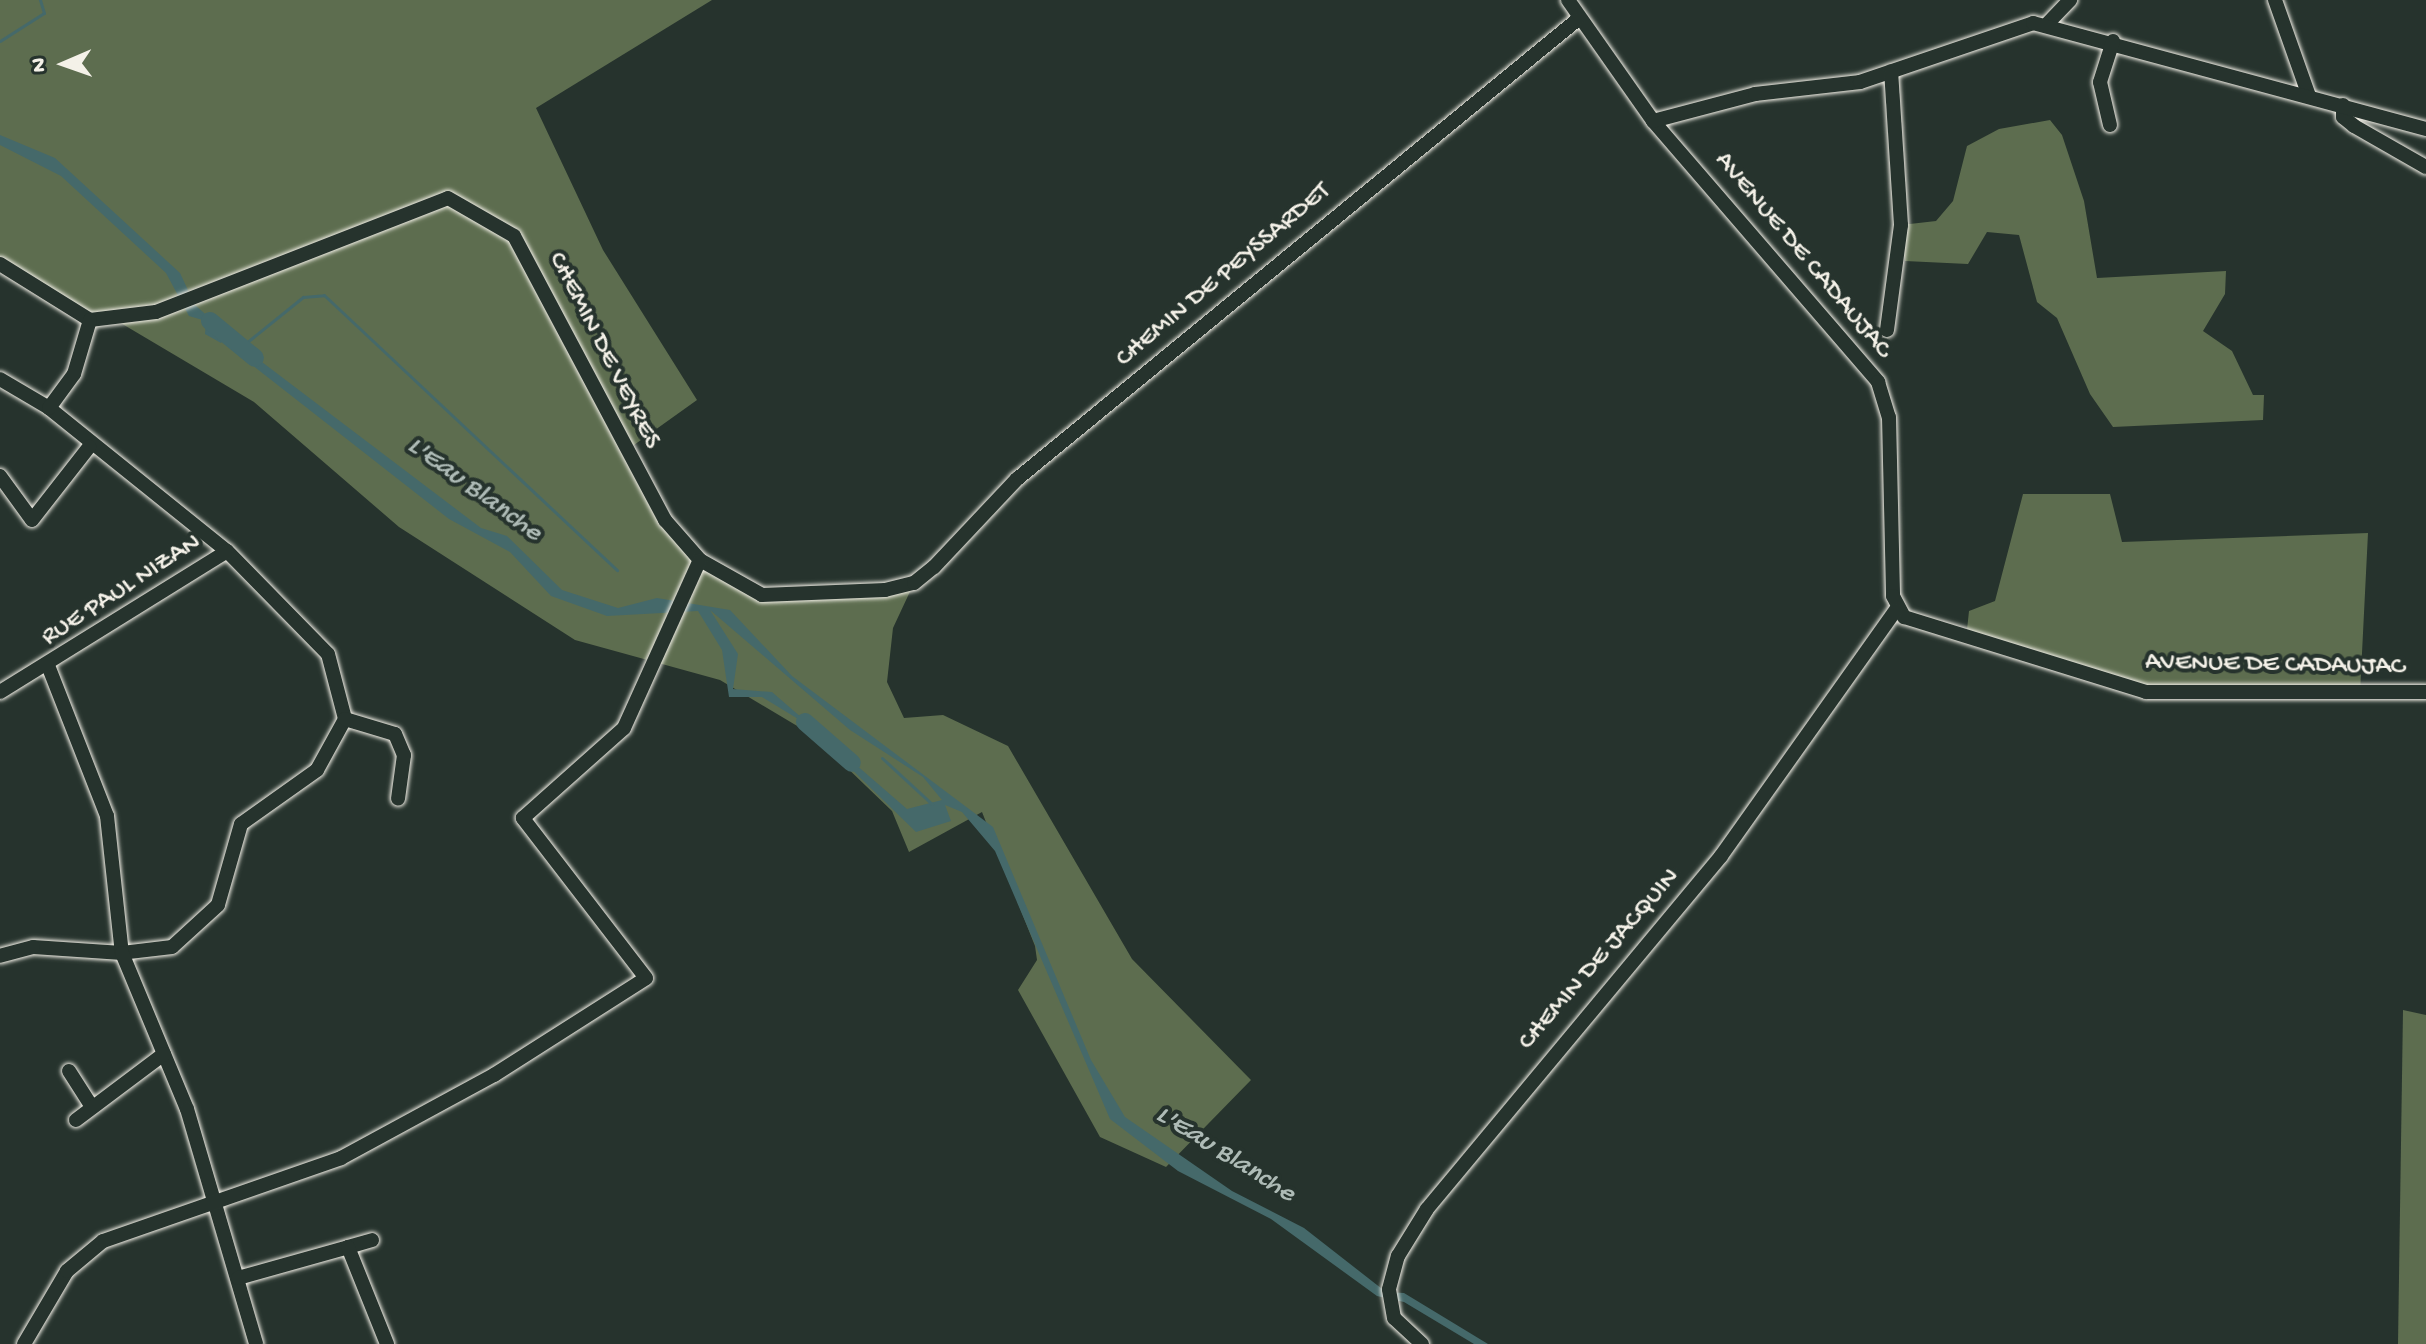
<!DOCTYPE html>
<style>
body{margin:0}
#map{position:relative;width:2426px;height:1344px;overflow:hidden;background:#26332d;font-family:"Gochi Hand",sans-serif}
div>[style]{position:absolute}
.green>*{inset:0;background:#5d6d4f}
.water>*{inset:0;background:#45696a}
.stream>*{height:3px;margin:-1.5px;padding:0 1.5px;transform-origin:1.5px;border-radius:1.5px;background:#45696a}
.river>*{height:18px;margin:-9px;padding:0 9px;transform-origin:9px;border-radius:9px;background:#45696a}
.roads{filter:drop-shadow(0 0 2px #f4f1e8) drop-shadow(0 0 2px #f4f1e8)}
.minor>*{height:14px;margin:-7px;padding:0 7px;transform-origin:7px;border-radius:7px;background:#26332d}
span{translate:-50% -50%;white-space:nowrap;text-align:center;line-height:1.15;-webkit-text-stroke:8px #26332d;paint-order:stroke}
.street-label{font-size:26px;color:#f4f1e8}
.water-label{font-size:28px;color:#aebbb6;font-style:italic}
.north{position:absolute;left:24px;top:24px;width:80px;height:80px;-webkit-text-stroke:6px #26332d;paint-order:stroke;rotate:268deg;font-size:22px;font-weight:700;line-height:32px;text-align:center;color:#f4f1e8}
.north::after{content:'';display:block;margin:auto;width:28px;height:36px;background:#f4f1e8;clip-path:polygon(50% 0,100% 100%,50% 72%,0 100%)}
</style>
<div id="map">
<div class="green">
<div style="clip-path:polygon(0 0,712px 0,536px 108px,603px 250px,697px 400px,627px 450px,700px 560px,762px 595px,914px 583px,893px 628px,887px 682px,904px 718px,943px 715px,1008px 746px,1132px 959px,1251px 1080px,1166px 1167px,1100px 1137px,1018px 990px,1037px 960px,1035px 946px,982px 812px,909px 852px,892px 811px,814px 736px,720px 680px,575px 640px,399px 527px,254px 402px,119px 322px,90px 320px,0 264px)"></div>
<div style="clip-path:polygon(2050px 120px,2062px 135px,2084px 201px,2097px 278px,2226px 271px,2225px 294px,2203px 331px,2232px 351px,2253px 395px,2264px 395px,2263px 420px,2113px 427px,2090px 394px,2057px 318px,2037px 302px,2019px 235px,1987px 232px,1968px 264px,1905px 261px,1901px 225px,1936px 221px,1953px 201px,1967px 146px,1999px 129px)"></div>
<div style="clip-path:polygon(2023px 494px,2110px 494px,2122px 542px,2368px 533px,2360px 693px,2133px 686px,1966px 639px,1969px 611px,1995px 601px)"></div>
<div style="clip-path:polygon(2403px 1010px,2426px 1015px,2426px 1344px,2398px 1344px)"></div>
</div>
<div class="water">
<div style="clip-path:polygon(0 135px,55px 158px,180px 273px,195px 305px,228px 334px,221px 343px,205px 334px,206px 321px,189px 316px,166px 273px,61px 176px,0 145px)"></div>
<div style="clip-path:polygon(evenodd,238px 344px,481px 528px,507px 536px,562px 590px,618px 608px,657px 598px,730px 610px,792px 676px,993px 827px,1091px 1060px,1125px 1117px,1232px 1191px,1304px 1228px,1386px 1292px,1404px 1293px,1488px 1344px,1474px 1344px,1404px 1302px,1377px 1296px,1271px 1219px,1178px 1171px,1110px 1119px,995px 851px,962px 812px,945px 805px,951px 821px,916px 832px,803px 722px,762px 697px,729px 697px,722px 650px,698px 611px,607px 616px,551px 596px,510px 552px,449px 519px,233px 350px,238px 344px,710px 610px,850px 730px,923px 777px,942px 800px,907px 809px,772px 692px,733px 689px,738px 654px,710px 610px)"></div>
</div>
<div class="stream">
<div style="left:0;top:41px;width:52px;rotate:-32.5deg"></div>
<div style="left:44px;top:13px;width:14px;rotate:-107deg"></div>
<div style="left:241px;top:347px;width:80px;rotate:-38.9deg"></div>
<div style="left:303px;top:297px;width:21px;rotate:-5deg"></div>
<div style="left:324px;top:295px;width:402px;rotate:43.2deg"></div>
<div style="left:882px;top:758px;width:68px;rotate:42.6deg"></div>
</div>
<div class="river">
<div style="left:210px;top:321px;width:58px;rotate:39.4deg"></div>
<div style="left:805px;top:722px;width:62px;rotate:41.1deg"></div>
</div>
<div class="roads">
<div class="minor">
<div style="left:1568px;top:0;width:148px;rotate:54.9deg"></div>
<div style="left:1653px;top:121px;width:345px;rotate:49.2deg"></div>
<div style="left:1878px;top:382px;width:37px;rotate:73deg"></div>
<div style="left:1889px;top:417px;width:179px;rotate:88.7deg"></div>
<div style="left:1893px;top:596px;width:24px;rotate:62deg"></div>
<div style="left:1904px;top:617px;width:253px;rotate:17.2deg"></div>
<div style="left:2146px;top:692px;width:280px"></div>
<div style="left:2275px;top:0;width:102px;rotate:70.5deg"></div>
<div style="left:2048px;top:23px;width:32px;rotate:-46deg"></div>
<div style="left:2343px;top:105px;width:12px;rotate:90deg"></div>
<div style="left:2343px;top:117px;width:14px;rotate:39deg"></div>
<div style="left:2354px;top:126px;width:83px;rotate:29.7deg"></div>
<div style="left:1653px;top:121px;width:106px;rotate:-14.8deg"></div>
<div style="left:1755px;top:94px;width:106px;rotate:-6.5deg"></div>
<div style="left:1860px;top:82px;width:183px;rotate:-18.8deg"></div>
<div style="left:2033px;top:23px;width:407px;rotate:15.1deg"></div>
<div style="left:2110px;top:125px;width:44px;rotate:-103.1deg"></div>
<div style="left:2100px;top:82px;width:43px;rotate:-72.4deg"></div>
<div style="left:0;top:264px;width:106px;rotate:31.9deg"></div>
<div style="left:90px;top:320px;width:66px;rotate:-6.9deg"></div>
<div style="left:156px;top:312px;width:313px;rotate:-21.3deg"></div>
<div style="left:448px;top:198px;width:76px;rotate:29.9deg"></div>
<div style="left:514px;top:236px;width:322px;rotate:62deg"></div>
<div style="left:665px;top:520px;width:53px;rotate:48.8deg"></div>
<div style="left:700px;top:560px;width:71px;rotate:29.4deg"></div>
<div style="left:762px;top:595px;width:123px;rotate:-2.3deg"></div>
<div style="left:885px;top:590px;width:30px;rotate:-14deg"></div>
<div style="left:914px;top:583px;width:26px;rotate:-39deg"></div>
<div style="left:934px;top:567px;width:121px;rotate:-46.7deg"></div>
<div style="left:1017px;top:479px;width:724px;rotate:-39.34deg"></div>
<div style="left:1887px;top:330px;width:106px;rotate:-82.4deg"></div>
<div style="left:1901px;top:225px;width:154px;rotate:-93.7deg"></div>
<div style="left:0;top:379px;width:57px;rotate:30.6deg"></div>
<div style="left:49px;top:408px;width:228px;rotate:38.8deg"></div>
<div style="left:227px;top:551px;width:144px;rotate:45.6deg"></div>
<div style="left:328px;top:654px;width:67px;rotate:75.3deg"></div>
<div style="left:345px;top:719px;width:58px;rotate:118.8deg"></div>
<div style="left:317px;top:770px;width:93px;rotate:144.6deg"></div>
<div style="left:241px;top:824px;width:84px;rotate:105.9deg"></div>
<div style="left:218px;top:905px;width:62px;rotate:137.6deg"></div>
<div style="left:172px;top:947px;width:50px;rotate:173.2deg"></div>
<div style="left:122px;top:953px;width:89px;rotate:-176.1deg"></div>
<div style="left:33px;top:947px;width:34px;rotate:165deg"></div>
<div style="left:49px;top:408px;width:42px;rotate:-53.7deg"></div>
<div style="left:74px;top:374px;width:56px;rotate:-73.5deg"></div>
<div style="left:0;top:476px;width:54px;rotate:54deg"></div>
<div style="left:32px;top:520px;width:93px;rotate:-52deg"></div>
<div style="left:49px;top:668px;width:159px;rotate:68.6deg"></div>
<div style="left:107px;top:816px;width:138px;rotate:83.8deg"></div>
<div style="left:122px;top:953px;width:169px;rotate:67.4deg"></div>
<div style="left:187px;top:1109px;width:245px;rotate:73.6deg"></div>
<div style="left:0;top:692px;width:267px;rotate:-31.8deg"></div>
<div style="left:345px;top:719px;width:52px;rotate:16.7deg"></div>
<div style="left:395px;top:734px;width:23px;rotate:67deg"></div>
<div style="left:404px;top:755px;width:44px;rotate:97.8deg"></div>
<div style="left:69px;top:1071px;width:43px;rotate:57.4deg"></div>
<div style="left:76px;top:1120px;width:110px;rotate:-36.9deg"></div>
<div style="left:348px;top:1247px;width:25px;rotate:-16deg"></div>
<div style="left:238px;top:1278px;width:114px;rotate:-15.7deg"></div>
<div style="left:348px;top:1247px;width:105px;rotate:68.1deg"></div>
<div style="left:24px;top:1344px;width:85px;rotate:-59.5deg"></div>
<div style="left:67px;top:1271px;width:47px;rotate:-39.8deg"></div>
<div style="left:103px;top:1241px;width:252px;rotate:-19.2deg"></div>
<div style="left:341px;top:1158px;width:174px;rotate:-28.5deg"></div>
<div style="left:494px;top:1075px;width:180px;rotate:-32.5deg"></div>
<div style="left:646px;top:978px;width:202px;rotate:-127.6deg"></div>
<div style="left:523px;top:818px;width:135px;rotate:-41.7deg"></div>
<div style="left:624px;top:728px;width:184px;rotate:-65.7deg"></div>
<div style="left:1422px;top:1344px;width:38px;rotate:-137deg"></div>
<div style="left:1394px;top:1318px;width:29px;rotate:-100deg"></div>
<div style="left:1389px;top:1289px;width:34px;rotate:-75deg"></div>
<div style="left:1398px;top:1256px;width:55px;rotate:-58.3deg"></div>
<div style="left:1427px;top:1209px;width:459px;rotate:-50.2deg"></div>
<div style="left:1721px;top:856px;width:302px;rotate:-54.6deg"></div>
</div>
</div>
<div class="street-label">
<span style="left:1802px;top:256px;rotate:50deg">AVENUE DE CADAUJAC</span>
<span style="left:1224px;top:276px;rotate:-40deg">CHEMIN DE PEYSSARDET</span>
<span style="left:603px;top:351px;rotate:63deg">CHEMIN DE VEYRES</span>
<span style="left:122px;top:591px;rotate:-33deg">RUE PAUL NIZAN</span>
<span style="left:2275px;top:666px;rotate:1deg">AVENUE DE CADAUJAC</span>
<span style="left:1600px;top:960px;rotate:-49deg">CHEMIN DE JACQUIN</span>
</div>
<div class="water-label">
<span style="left:474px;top:490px;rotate:36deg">L'Eau Blanche</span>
<span style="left:1225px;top:1155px;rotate:32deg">L'Eau Blanche</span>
</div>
<div class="north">N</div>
</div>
